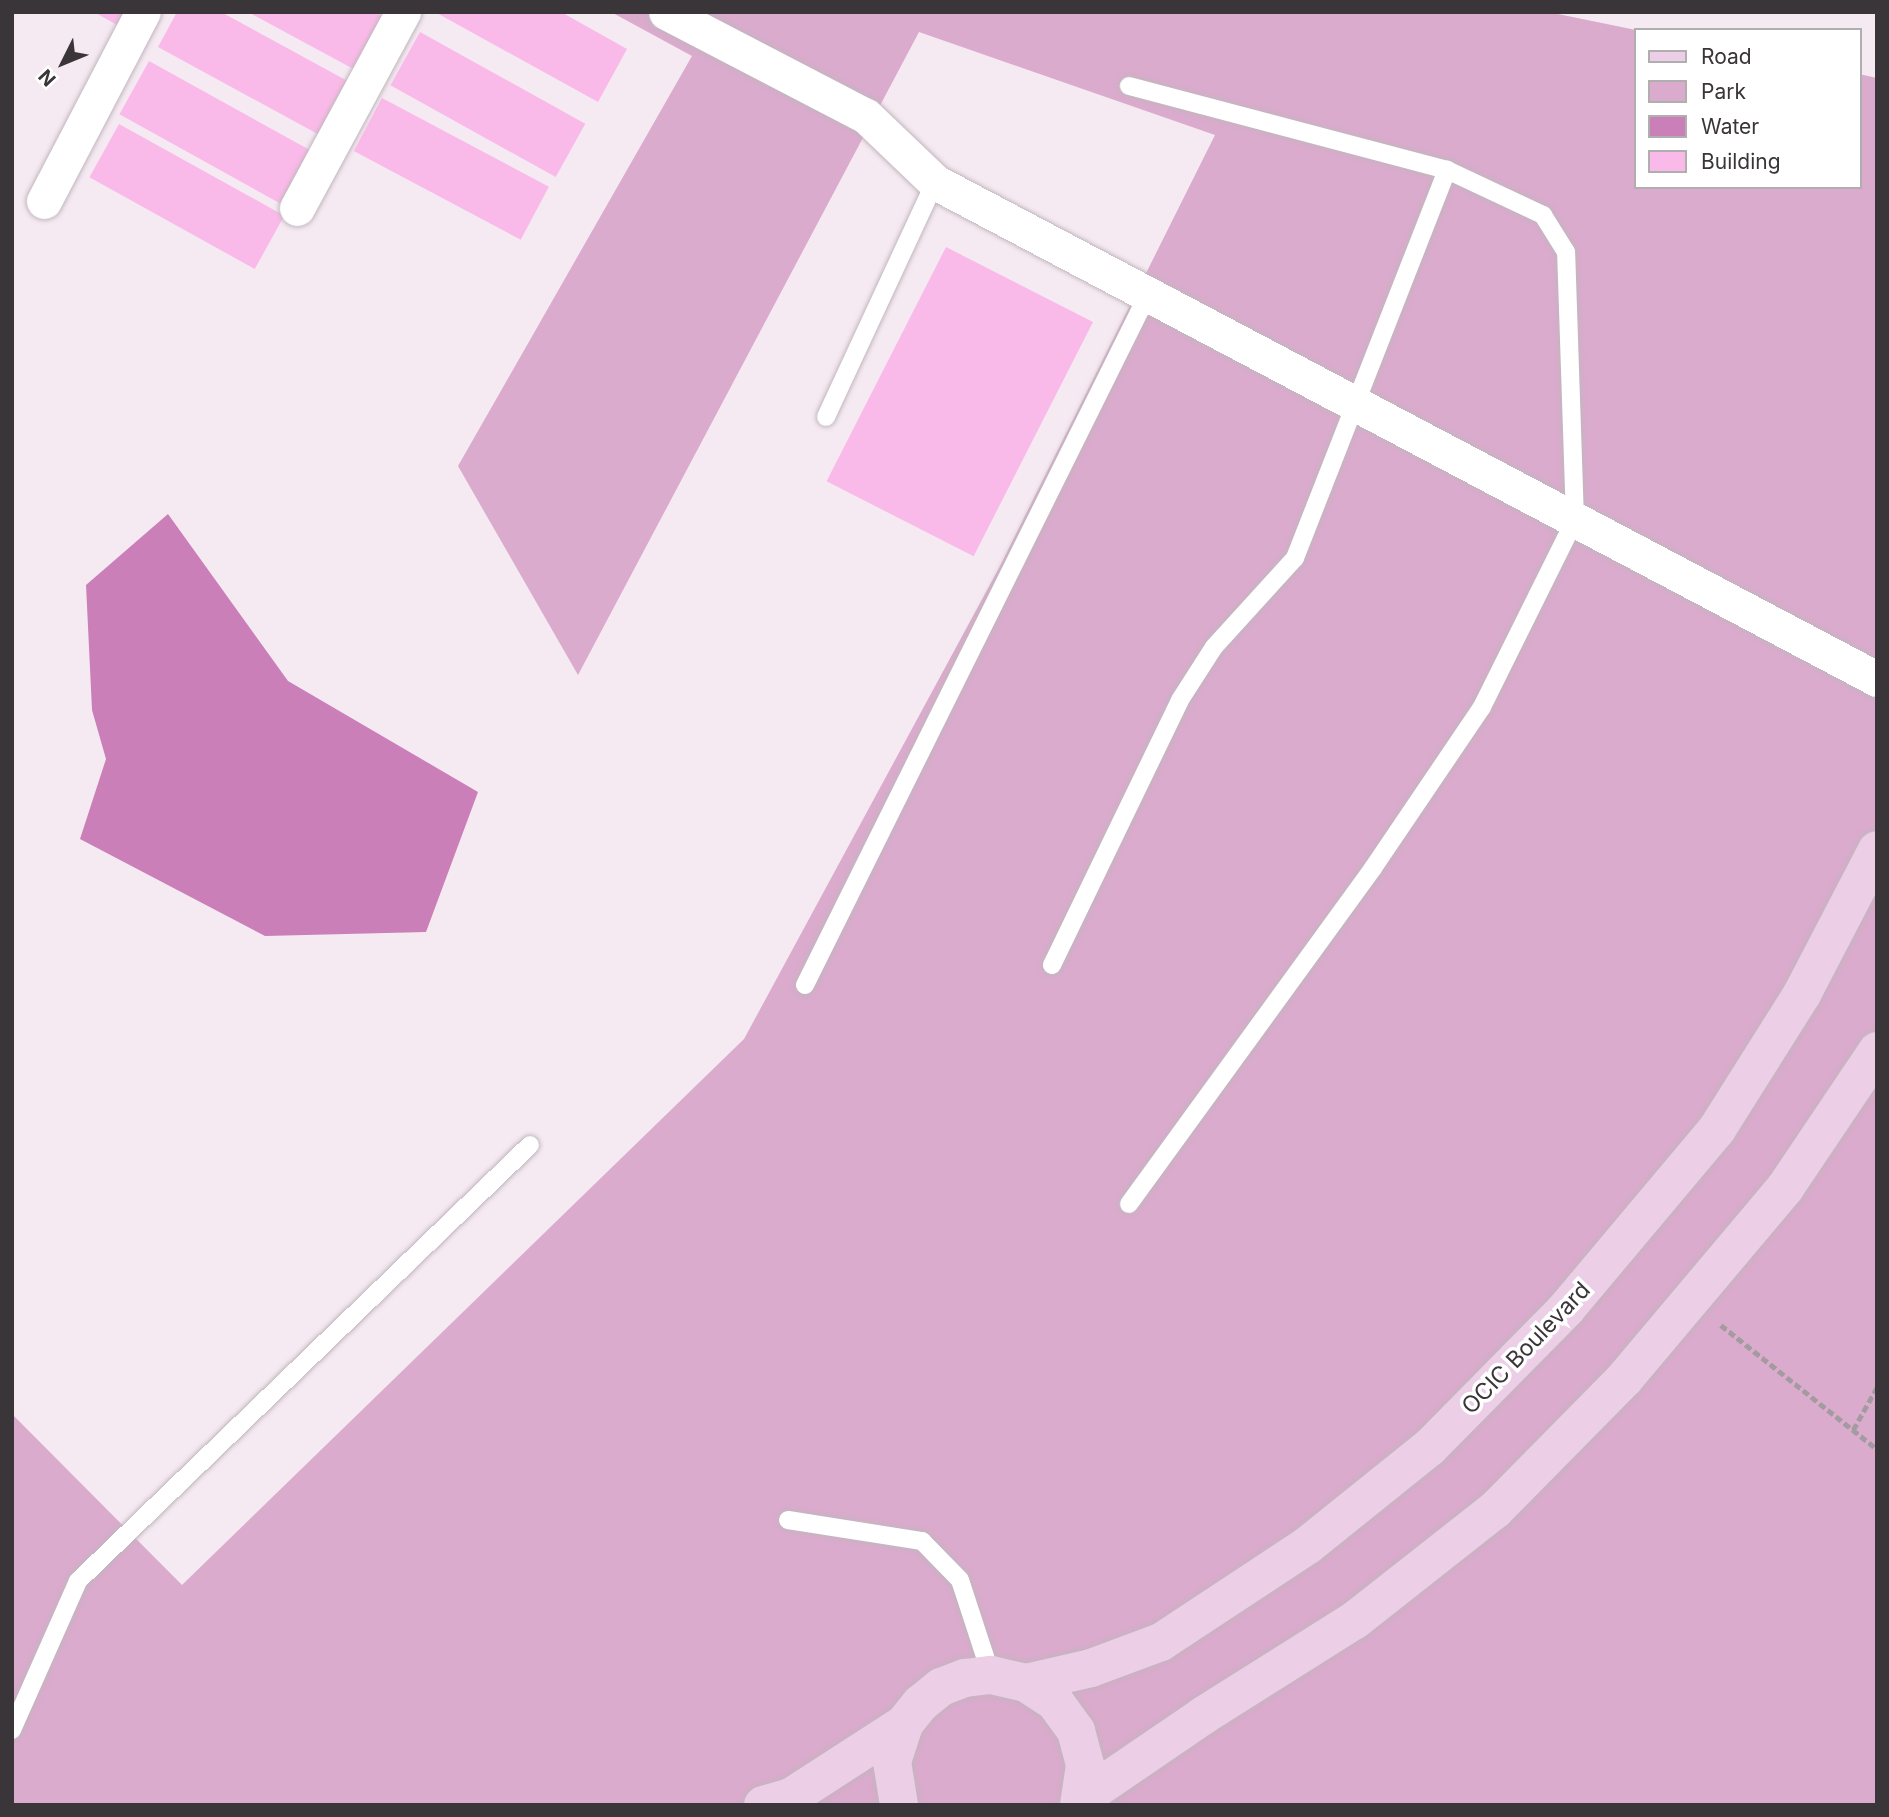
<!DOCTYPE html>
<style>
body{margin:0}
#map{position:relative;width:1889px;height:1817px;overflow:hidden;background:#f5e9f2;font-family:Inter,sans-serif}
div>[style]{position:absolute}
.green>*{inset:0;background:#daabcd}
.water>*{inset:0;background:#ca7fb8}
.building>*{inset:0;background:#fabae9;transform-origin:0 0}
.path>*{height:4.5px;margin-top:-2.25px;transform-origin:0;background:repeating-linear-gradient(90deg,#a49ba1 0 7px,transparent 0 10.5px)}
.roads{filter:drop-shadow(0 0 2px #c1b6bd) drop-shadow(0 0 2px #c1b6bd)}
.lane>*{height:18px;margin:-9px;padding:0 9px;transform-origin:9px;border-radius:9px;background:#fff}
.street>*{height:35px;margin:-17.5px;padding:0 17.5px;transform-origin:17.5px;border-radius:17.5px;background:#fff}
.secondary>*{height:38px;margin:-19px;padding:0 19px;transform-origin:19px;border-radius:19px;background:#eccee6}
span{translate:-50% -50%;white-space:nowrap;text-align:center;line-height:1.15;-webkit-text-stroke:7px #fff;paint-order:stroke}
.street-label{font-size:23px;color:#3a3538}
.frame{position:absolute;inset:0;border:14px solid #3a3538;pointer-events:none}
.legend{position:absolute;left:1634px;top:28px;width:228px;height:161px;box-sizing:border-box;background:#fff;border:2px solid #b0aeaf;margin:0;padding:9px 12px;list-style:none;font-size:21px;color:#3a3538}
.legend li{display:flex;align-items:center;gap:14px;height:35px}
.legend b{width:35px;border:2px solid #b0aeaf}
.north{position:absolute;left:28px;top:28px;width:70px;height:70px;-webkit-text-stroke:5px #fff;paint-order:stroke;rotate:227deg;font-size:19px;font-weight:700;line-height:28px;text-align:center;color:#3a3538}
.north::after{content:'';display:block;margin:auto;width:24px;height:32px;background:#3a3538;clip-path:polygon(50% 0,100% 100%,50% 72%,0 100%)}
</style>
<div id="map">
<div class="green">
<div style="clip-path:polygon(611px 12px,1548px 12px,1636px 30px,1635px 187px,1859px 187px,1859px 74px,1877px 78px,1877px 1805px,12px 1805px,12px 1414px,182px 1585px,744px 1039px,999px 568px,1215px 135px,919px 32px,578px 675px,458px 466px,692px 56px)"></div>
</div>
<div class="water">
<div style="clip-path:polygon(168px 514px,288px 681px,478px 792px,426px 932px,265px 936px,80px 839px,106px 759px,92px 710px,86px 585px)"></div>
</div>
<div class="building">
<div style="clip-path:polygon(94px 12px,136px 12px,126px 30px)"></div>
<div style="clip-path:polygon(177px 12px,221px 12px,353px 84px,325px 138px,158px 47px)"></div>
<div style="clip-path:polygon(248px 12px,375px 12px,387px 19px,359px 72px)"></div>
<div style="clip-path:polygon(435px 12px,561px 12px,627px 49px,598px 102px)"></div>
<div style="left:420px;top:32px;width:189px;height:61px;rotate:29deg"></div>
<div style="left:149px;top:61px;width:190px;height:61px;rotate:29deg"></div>
<div style="left:382px;top:98px;width:189px;height:60px;rotate:28deg"></div>
<div style="left:119px;top:124px;width:189px;height:61px;rotate:29deg"></div>
<div style="left:946px;top:247px;width:165px;height:263px;rotate:27deg"></div>
</div>
<div class="path">
<div style="left:1721px;top:1325px;width:199px;rotate:38.5deg"></div>
<div style="left:1853px;top:1430px;width:49px;rotate:-60.8deg"></div>
</div>
<div class="roads">
<div class="lane">
<div style="left:826px;top:417px;width:259px;rotate:-65.1deg"></div>
<div style="left:1052px;top:965px;width:294px;rotate:-64.2deg"></div>
<div style="left:1180px;top:700px;width:63px;rotate:-57.3deg"></div>
<div style="left:1214px;top:647px;width:120px;rotate:-47.7deg"></div>
<div style="left:1295px;top:558px;width:417px;rotate:-68.6deg"></div>
<div style="left:805px;top:985px;width:771px;rotate:-63.6deg"></div>
<div style="left:1129px;top:1204px;width:415px;rotate:-54deg"></div>
<div style="left:1373px;top:868px;width:194px;rotate:-55.9deg"></div>
<div style="left:1482px;top:707px;width:209px;rotate:-63.6deg"></div>
<div style="left:1575px;top:520px;width:268px;rotate:-91.9deg"></div>
<div style="left:1566px;top:252px;width:44px;rotate:-121.9deg"></div>
<div style="left:1543px;top:215px;width:106px;rotate:-154.9deg"></div>
<div style="left:1447px;top:170px;width:329px;rotate:-165.2deg"></div>
<div style="left:788px;top:1520px;width:136px;rotate:8.9deg"></div>
<div style="left:922px;top:1541px;width:54px;rotate:45.7deg"></div>
<div style="left:960px;top:1580px;width:100px;rotate:71.9deg"></div>
<div style="left:12px;top:1730px;width:163px;rotate:-66.1deg"></div>
<div style="left:78px;top:1581px;width:628px;rotate:-43.97deg"></div>
</div>
<div class="street">
<div style="left:666px;top:12px;width:225px;rotate:27.5deg"></div>
<div style="left:866px;top:116px;width:95px;rotate:43.7deg"></div>
<div style="left:935px;top:182px;width:1065px;rotate:27.82deg"></div>
<div style="left:44px;top:201px;width:213px;rotate:-62.4deg"></div>
<div style="left:297px;top:208px;width:223px;rotate:-61.6deg"></div>
</div>
<div class="secondary">
<div style="left:1026px;top:1683px;width:67px;rotate:-13deg"></div>
<div style="left:1091px;top:1668px;width:75px;rotate:-20.4deg"></div>
<div style="left:1161px;top:1642px;width:176px;rotate:-33.4deg"></div>
<div style="left:1308px;top:1545px;width:156px;rotate:-38.8deg"></div>
<div style="left:1430px;top:1447px;width:194px;rotate:-45.4deg"></div>
<div style="left:1566px;top:1309px;width:235px;rotate:-50deg"></div>
<div style="left:1717px;top:1129px;width:160px;rotate:-57.8deg"></div>
<div style="left:1802px;top:994px;width:162px;rotate:-62.5deg"></div>
<div style="left:1081px;top:1799px;width:149px;rotate:-34.3deg"></div>
<div style="left:1204px;top:1715px;width:178px;rotate:-32.2deg"></div>
<div style="left:1355px;top:1620px;width:178px;rotate:-38.2deg"></div>
<div style="left:1495px;top:1510px;width:185px;rotate:-45.4deg"></div>
<div style="left:1625px;top:1378px;width:248px;rotate:-49.9deg"></div>
<div style="left:1785px;top:1188px;width:165px;rotate:-56.1deg"></div>
<div style="left:763px;top:1805px;width:29px;rotate:-16deg"></div>
<div style="left:791px;top:1797px;width:135px;rotate:-32.9deg"></div>
<div style="left:899px;top:1805px;width:44px;rotate:-99.2deg"></div>
<div style="left:892px;top:1762px;width:40px;rotate:-72deg"></div>
<div style="left:904px;top:1724px;width:26px;rotate:-51deg"></div>
<div style="left:920px;top:1704px;width:27px;rotate:-39deg"></div>
<div style="left:941px;top:1687px;width:26px;rotate:-21deg"></div>
<div style="left:965px;top:1678px;width:26px;rotate:-7deg"></div>
<div style="left:991px;top:1675px;width:36px;rotate:13deg"></div>
<div style="left:1026px;top:1683px;width:35px;rotate:33deg"></div>
<div style="left:1055px;top:1702px;width:36px;rotate:54deg"></div>
<div style="left:1076px;top:1731px;width:35px;rotate:75deg"></div>
<div style="left:1085px;top:1765px;width:40px;rotate:98.5deg"></div>
</div>
</div>
<div class="street-label">
<span style="left:1526px;top:1348px;rotate:-46deg">OCIC Boulevard</span>
</div>
<div class="frame"></div>
<ul class="legend">
<li><b style="height:9px;background:#eccee6"></b>Road</li>
<li><b style="height:19px;background:#daabcd"></b>Park</li>
<li><b style="height:19px;background:#ca7fb8"></b>Water</li>
<li><b style="height:19px;background:#fabae9"></b>Building</li>
</ul>
<div class="north">N</div>
</div>
